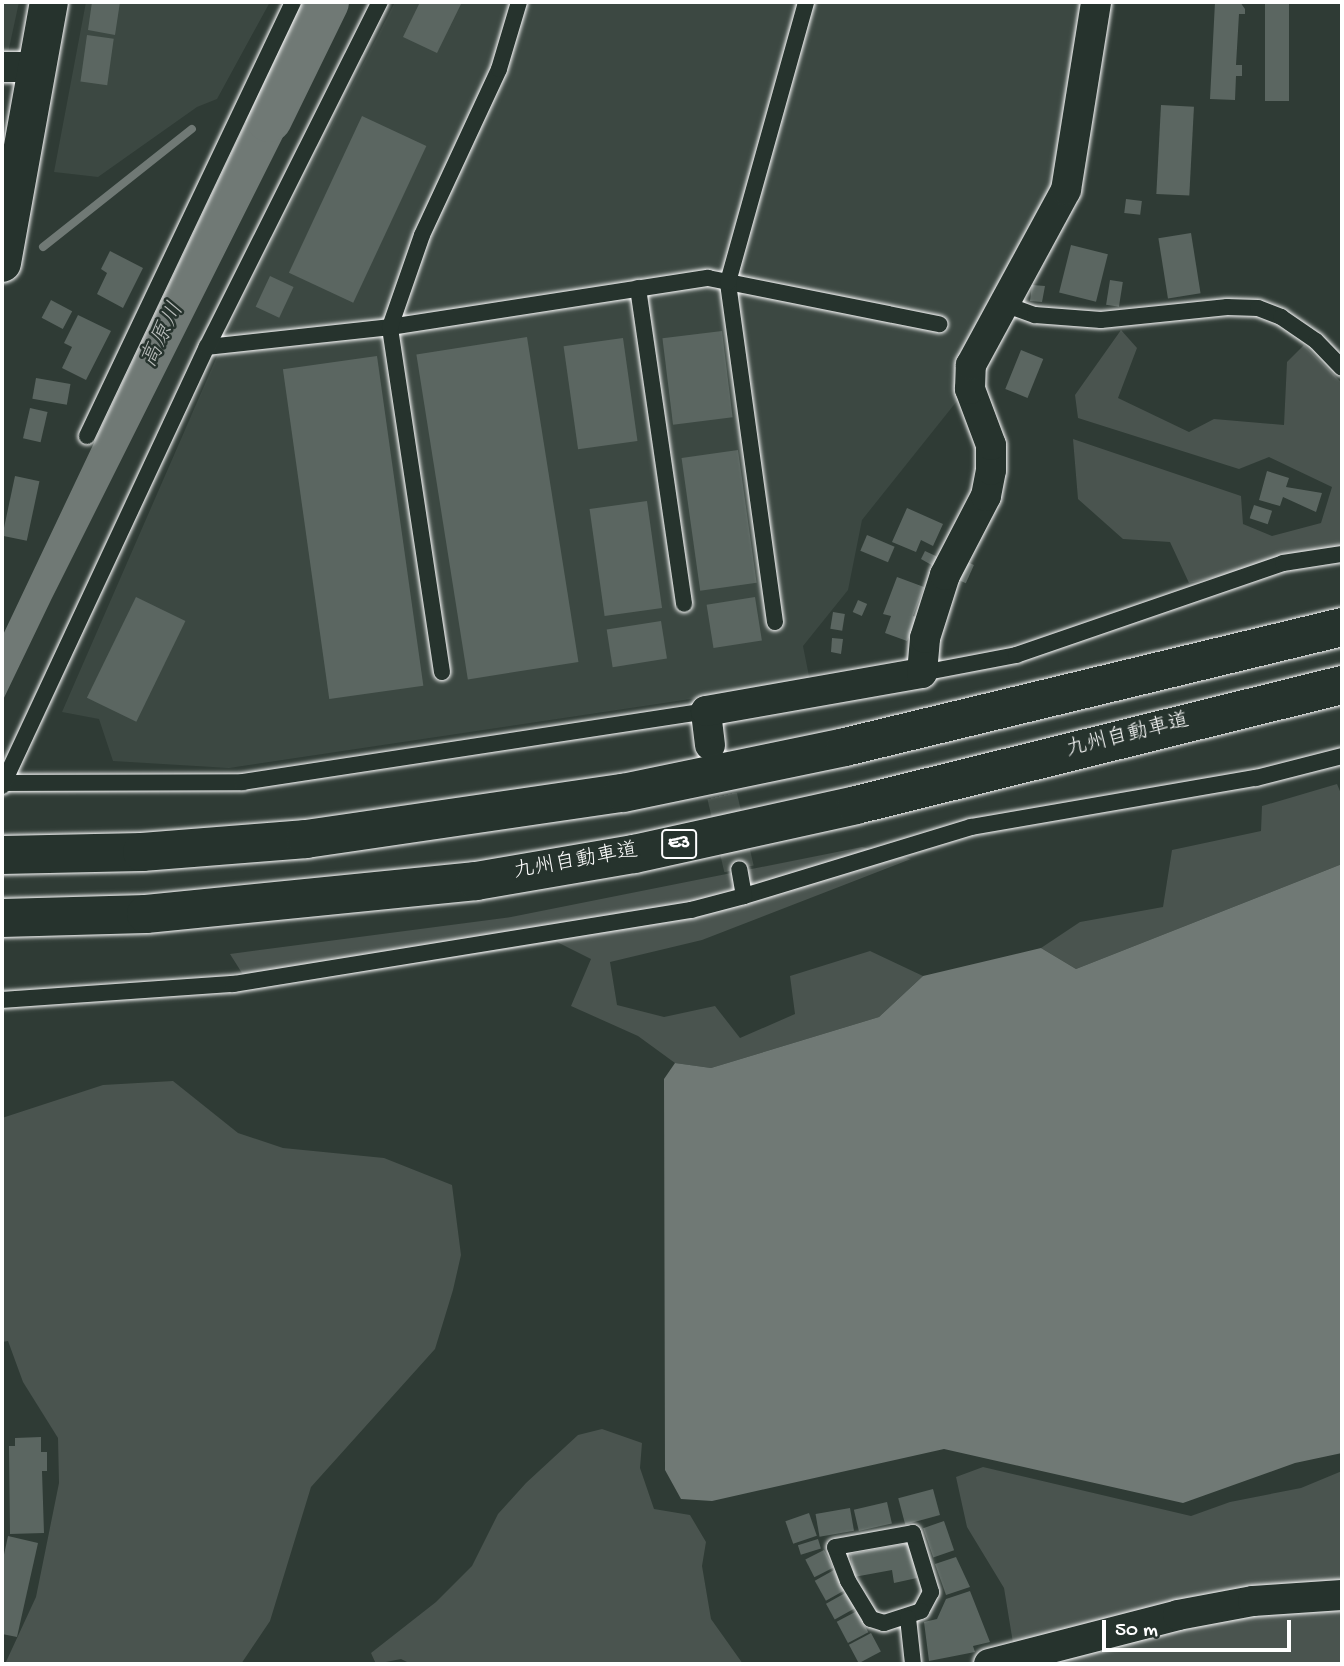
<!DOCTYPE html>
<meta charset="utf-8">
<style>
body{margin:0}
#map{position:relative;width:1344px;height:1666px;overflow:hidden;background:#2f3b35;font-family:"Gochi Hand","Klee One",sans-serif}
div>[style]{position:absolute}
.built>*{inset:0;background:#3c4842}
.green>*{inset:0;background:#4a544f}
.water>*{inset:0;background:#707975}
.stream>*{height:8px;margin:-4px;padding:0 4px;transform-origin:4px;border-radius:4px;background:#707975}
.river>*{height:46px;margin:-23px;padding:0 23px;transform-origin:23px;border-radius:23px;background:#707975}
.building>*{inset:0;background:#5b6661;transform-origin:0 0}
.street-tunnel>*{height:30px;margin-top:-15px;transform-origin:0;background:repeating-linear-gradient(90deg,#444f49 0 30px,transparent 0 45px)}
.roads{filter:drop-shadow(0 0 2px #fff) drop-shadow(0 0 2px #fff)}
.lane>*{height:16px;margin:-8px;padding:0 8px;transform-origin:8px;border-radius:8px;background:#26332d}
.street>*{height:30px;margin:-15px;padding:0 15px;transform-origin:15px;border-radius:15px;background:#26332d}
.secondary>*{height:38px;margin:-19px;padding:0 19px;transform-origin:19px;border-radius:19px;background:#26332d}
.highway>*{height:38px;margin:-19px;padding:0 19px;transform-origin:19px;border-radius:19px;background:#26332d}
span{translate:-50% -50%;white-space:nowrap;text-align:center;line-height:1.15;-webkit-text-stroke:5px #26332d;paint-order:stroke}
.shield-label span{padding:2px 5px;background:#26332d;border:2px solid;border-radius:5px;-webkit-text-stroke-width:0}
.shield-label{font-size:19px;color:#fff;font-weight:700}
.street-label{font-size:21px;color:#fff}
.water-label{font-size:23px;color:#b8bcba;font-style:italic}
.frame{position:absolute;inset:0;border:4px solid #fff;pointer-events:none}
.scale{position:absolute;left:1102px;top:1620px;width:189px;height:32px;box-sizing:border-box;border:4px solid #fff;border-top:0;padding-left:9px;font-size:21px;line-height:24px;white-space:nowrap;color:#fff;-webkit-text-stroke:5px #26332d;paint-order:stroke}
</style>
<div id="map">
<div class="built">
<div style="clip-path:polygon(2px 2px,19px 2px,8px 53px,2px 54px)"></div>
<div style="clip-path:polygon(86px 2px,270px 2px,217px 99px,197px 107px,98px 177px,54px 172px)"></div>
<div style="clip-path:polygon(395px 2px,1085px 2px,1062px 182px,961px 396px,862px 520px,848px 590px,803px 646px,810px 681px,229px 768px,113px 761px,99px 719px,62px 712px,242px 299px)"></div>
</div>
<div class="green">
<div style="clip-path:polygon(1121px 330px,1137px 348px,1118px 398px,1189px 432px,1214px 419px,1284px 425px,1287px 362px,1304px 345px,1342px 383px,1342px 549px,1189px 583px,1170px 542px,1123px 539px,1078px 499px,1073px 439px,1241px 496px,1243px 524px,1272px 536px,1321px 523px,1332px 487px,1269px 457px,1239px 469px,1078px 418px,1075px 395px)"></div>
<div style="clip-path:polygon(1337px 784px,1342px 796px,1342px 864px,1076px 969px,1041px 948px,1080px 922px,1163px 907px,1172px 850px,1261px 831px,1262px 806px)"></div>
<div style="clip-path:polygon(862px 847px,911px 859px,702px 940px,610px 962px,617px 1005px,664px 1017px,715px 1006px,740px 1038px,795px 1014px,790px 976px,870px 951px,923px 976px,879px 1017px,711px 1068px,675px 1063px,638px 1036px,571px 1006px,591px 959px,557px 942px,252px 989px,230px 954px,511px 917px)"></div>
<div style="clip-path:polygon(173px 1081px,238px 1133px,283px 1148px,384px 1158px,452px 1185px,461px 1255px,453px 1290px,435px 1349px,311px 1487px,270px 1621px,241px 1664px,5px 1664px,36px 1597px,59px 1483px,58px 1438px,23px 1382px,8px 1341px,2px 1342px,2px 1118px,103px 1085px)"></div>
<div style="clip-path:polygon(602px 1429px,642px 1443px,640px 1468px,654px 1509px,690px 1515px,706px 1542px,702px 1566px,711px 1619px,743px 1664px,411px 1664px,401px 1659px,376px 1664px,371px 1653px,436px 1602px,472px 1566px,498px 1514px,526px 1483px,578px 1435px)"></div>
<div style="clip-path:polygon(983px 1467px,1191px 1516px,1230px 1502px,1301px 1488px,1342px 1471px,1342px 1664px,1010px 1664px,1013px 1643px,1004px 1588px,967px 1527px,956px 1477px)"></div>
</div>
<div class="water">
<div style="clip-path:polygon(322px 59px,51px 600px,2px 702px,2px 637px,273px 65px)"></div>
<div style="clip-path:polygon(1342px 864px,1342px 1453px,1295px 1463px,1183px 1503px,944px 1449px,712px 1501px,681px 1499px,665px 1470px,664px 1079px,675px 1063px,711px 1068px,879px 1017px,923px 976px,1041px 948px,1076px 969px)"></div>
</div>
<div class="stream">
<div style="left:43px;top:247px;width:190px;rotate:-38.4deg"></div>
</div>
<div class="river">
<div style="left:269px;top:119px;width:130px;rotate:-64deg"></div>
</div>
<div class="building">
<div style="clip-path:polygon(92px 2px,120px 2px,115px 35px,88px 30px)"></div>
<div style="clip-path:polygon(420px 2px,462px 2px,437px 53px,403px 37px)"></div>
<div style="clip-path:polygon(1215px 2px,1240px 2px,1245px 9px,1245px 14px,1239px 14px,1236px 65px,1242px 65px,1242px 76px,1236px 76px,1235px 100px,1210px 99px)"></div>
<div style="left:1265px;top:2px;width:24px;height:99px"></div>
<div style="left:87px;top:35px;width:27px;height:47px;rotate:8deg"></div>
<div style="left:1161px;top:105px;width:33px;height:89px;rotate:3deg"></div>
<div style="left:362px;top:116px;width:71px;height:173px;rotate:25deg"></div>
<div style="left:1126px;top:199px;width:16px;height:14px;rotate:7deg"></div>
<div style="left:1191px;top:233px;width:61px;height:33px;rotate:81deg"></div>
<div style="left:1071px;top:245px;width:38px;height:49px;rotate:14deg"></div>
<div style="clip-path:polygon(110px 251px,143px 268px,123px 308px,97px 294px,107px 273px,101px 269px)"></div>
<div style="left:270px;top:276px;width:26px;height:34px;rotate:25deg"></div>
<div style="left:1110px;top:280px;width:13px;height:25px;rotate:9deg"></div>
<div style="clip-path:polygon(1032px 285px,1045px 286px,1042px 302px,1030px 301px)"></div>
<div style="left:51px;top:300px;width:24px;height:20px;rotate:28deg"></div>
<div style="clip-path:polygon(78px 315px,111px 331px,86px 380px,62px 368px,72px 347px,64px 343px)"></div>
<div style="left:722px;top:331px;width:87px;height:60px;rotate:83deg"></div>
<div style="left:527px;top:337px;width:329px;height:112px;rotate:81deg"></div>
<div style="left:623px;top:338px;width:104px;height:60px;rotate:82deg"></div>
<div style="left:1021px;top:350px;width:24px;height:42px;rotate:22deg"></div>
<div style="left:377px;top:356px;width:333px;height:95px;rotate:82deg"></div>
<div style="left:36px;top:378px;width:35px;height:21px;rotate:10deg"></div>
<div style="left:30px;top:408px;width:18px;height:31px;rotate:13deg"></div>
<div style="left:738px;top:450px;width:134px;height:57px;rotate:82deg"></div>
<div style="clip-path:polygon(1267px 471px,1289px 478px,1286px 487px,1322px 493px,1316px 512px,1283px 497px,1280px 506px,1259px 500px)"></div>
<div style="left:15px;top:476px;width:25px;height:61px;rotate:12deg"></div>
<div style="left:647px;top:501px;width:108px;height:58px;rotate:82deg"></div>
<div style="left:1254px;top:505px;width:19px;height:14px;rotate:18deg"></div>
<div style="clip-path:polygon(907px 508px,943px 524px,933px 546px,921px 540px,916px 552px,892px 542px)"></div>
<div style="left:867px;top:535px;width:30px;height:17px;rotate:23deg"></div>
<div style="clip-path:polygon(925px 551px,940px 558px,935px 567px,921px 559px)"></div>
<div style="left:963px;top:560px;width:12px;height:20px;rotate:24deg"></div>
<div style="clip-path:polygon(897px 577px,924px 587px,913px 616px,919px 618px,907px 641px,885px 633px,891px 616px,883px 614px)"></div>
<div style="left:136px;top:597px;width:55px;height:112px;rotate:26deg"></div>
<div style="left:755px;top:597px;width:44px;height:49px;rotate:81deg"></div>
<div style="left:858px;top:600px;width:10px;height:13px;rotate:24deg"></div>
<div style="left:833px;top:612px;width:12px;height:17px;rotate:9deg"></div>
<div style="left:661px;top:621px;width:38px;height:55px;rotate:81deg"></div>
<div style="clip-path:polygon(832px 638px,843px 639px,841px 654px,831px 652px)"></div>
<div style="clip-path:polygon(41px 1437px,41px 1452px,47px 1452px,47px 1471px,42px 1471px,44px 1533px,10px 1534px,9px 1446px,15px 1446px,15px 1438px)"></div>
<div style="left:933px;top:1489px;width:27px;height:36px;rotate:75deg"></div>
<div style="left:887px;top:1502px;width:22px;height:34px;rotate:77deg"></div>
<div style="left:850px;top:1508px;width:23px;height:35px;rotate:80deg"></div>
<div style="left:809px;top:1513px;width:24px;height:25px;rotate:71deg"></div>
<div style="left:944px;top:1521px;width:31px;height:22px;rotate:71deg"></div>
<div style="clip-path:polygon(8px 1536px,38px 1543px,17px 1637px,2px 1634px,2px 1564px)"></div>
<div style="left:818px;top:1539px;width:10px;height:21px;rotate:73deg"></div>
<div style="clip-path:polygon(910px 1543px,917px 1578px,894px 1583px,892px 1570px,854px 1577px,850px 1554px)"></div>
<div style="left:824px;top:1550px;width:20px;height:21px;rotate:63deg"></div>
<div style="clip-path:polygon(956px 1557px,970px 1587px,946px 1595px,935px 1564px)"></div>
<div style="left:834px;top:1570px;width:23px;height:22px;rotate:61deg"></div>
<div style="clip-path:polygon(970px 1591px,990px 1642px,973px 1646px,975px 1652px,929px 1661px,924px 1622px,937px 1619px,946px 1599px)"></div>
<div style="left:847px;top:1592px;width:18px;height:24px;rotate:61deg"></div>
<div style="left:857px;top:1611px;width:24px;height:23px;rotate:62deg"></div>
<div style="left:871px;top:1633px;width:21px;height:25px;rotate:62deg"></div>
</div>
<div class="street-tunnel">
<div style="left:712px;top:752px;width:120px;rotate:77deg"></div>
</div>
<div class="roads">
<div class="lane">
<div style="left:638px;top:288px;width:319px;rotate:81.7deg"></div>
<div style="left:1004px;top:304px;width:33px;rotate:20deg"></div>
<div style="left:1035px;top:315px;width:66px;rotate:4.3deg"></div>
<div style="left:1101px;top:320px;width:127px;rotate:-5.9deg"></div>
<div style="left:1227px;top:307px;width:31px;rotate:2deg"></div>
<div style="left:1258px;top:308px;width:25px;rotate:21deg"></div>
<div style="left:1281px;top:317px;width:42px;rotate:34.4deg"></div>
<div style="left:1316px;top:341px;width:37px;rotate:46deg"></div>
<div style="left:207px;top:347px;width:184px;rotate:-6.2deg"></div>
<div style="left:390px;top:327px;width:322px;rotate:-8.8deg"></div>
<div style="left:708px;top:278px;width:236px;rotate:11.3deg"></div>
<div style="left:87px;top:436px;width:480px;rotate:-64.6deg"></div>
<div style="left:775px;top:622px;width:343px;rotate:-97.9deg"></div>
<div style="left:728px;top:282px;width:291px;rotate:-74.4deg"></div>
<div style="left:442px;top:672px;width:349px;rotate:-98.6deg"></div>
<div style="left:390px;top:327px;width:97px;rotate:-70.8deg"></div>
<div style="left:422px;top:235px;width:183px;rotate:-65.1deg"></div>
<div style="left:499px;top:69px;width:70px;rotate:-73.4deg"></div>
<div style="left:922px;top:673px;width:96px;rotate:-10.8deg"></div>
<div style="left:1016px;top:655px;width:282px;rotate:-19deg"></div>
<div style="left:1283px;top:563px;width:60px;rotate:-8.7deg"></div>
<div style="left:4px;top:783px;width:239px;rotate:-0.2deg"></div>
<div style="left:243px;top:782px;width:468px;rotate:-8.7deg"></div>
<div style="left:2px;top:786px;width:485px;rotate:-65deg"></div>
<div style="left:207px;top:347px;width:386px;rotate:-63.4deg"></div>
<div style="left:744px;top:896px;width:237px;rotate:-16.9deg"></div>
<div style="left:971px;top:827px;width:289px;rotate:-9.8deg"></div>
<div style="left:1256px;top:778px;width:89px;rotate:-14.3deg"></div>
<div style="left:2px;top:1000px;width:232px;rotate:-4deg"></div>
<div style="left:233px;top:984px;width:464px;rotate:-9.2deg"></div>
<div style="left:691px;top:910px;width:55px;rotate:-14.8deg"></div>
<div style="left:744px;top:896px;width:27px;rotate:-100deg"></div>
<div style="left:913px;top:1533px;width:62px;rotate:73deg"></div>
<div style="left:931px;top:1592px;width:21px;rotate:118deg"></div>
<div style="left:921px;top:1611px;width:39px;rotate:162deg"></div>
<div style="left:884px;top:1623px;width:14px;rotate:-163deg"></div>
<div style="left:871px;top:1619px;width:44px;rotate:-121.2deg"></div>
<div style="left:848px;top:1581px;width:36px;rotate:-111deg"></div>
<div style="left:835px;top:1547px;width:79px;rotate:-10.2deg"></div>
<div style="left:908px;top:1618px;width:46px;rotate:83.8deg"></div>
</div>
<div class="street">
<div style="left:2px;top:67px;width:34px"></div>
<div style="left:710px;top:745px;width:34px;rotate:-97deg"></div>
<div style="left:706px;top:711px;width:219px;rotate:-10deg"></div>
<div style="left:922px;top:673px;width:35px;rotate:-85deg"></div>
<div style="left:925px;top:638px;width:66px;rotate:-72.4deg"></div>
<div style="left:945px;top:575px;width:89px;rotate:-62.6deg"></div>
<div style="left:986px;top:496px;width:26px;rotate:-79deg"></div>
<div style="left:991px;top:470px;width:25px;rotate:-90deg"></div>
<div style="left:991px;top:445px;width:60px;rotate:-110.6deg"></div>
<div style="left:970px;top:389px;width:24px;rotate:-88deg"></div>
<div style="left:971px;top:365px;width:199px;rotate:-61.5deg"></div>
<div style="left:1066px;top:190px;width:190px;rotate:-80.9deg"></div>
<div style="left:989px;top:1664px;width:195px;rotate:-14.5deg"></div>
<div style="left:1178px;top:1615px;width:76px;rotate:-10.6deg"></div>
<div style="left:1253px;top:1601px;width:89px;rotate:-3.9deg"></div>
</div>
<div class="secondary">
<div style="left:2px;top:263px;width:265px;rotate:-79.8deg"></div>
</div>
<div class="highway">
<div style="left:2px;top:855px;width:140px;rotate:-1.2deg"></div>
<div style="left:142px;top:852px;width:165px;rotate:-4.5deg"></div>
<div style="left:306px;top:839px;width:320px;rotate:-8.3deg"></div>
<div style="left:623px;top:793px;width:227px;rotate:-11.7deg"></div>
<div style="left:845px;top:747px;width:511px;rotate:-13.57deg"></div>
<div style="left:2px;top:918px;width:144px;rotate:-1.6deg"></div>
<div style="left:146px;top:914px;width:332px;rotate:-5.7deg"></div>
<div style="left:476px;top:881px;width:160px;rotate:-9.7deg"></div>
<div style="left:634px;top:854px;width:227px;rotate:-12.4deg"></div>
<div style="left:856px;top:805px;width:501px;rotate:-13.87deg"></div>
</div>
</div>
<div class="shield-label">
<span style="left:679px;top:844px">E3</span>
</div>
<div class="street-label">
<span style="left:1128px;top:737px;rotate:-14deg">九州自動車道</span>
<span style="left:576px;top:863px;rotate:-10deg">九州自動車道</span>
</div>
<div class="water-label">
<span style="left:164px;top:336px;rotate:-64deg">高原川</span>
</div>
<div class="frame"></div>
<div class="scale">50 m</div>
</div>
